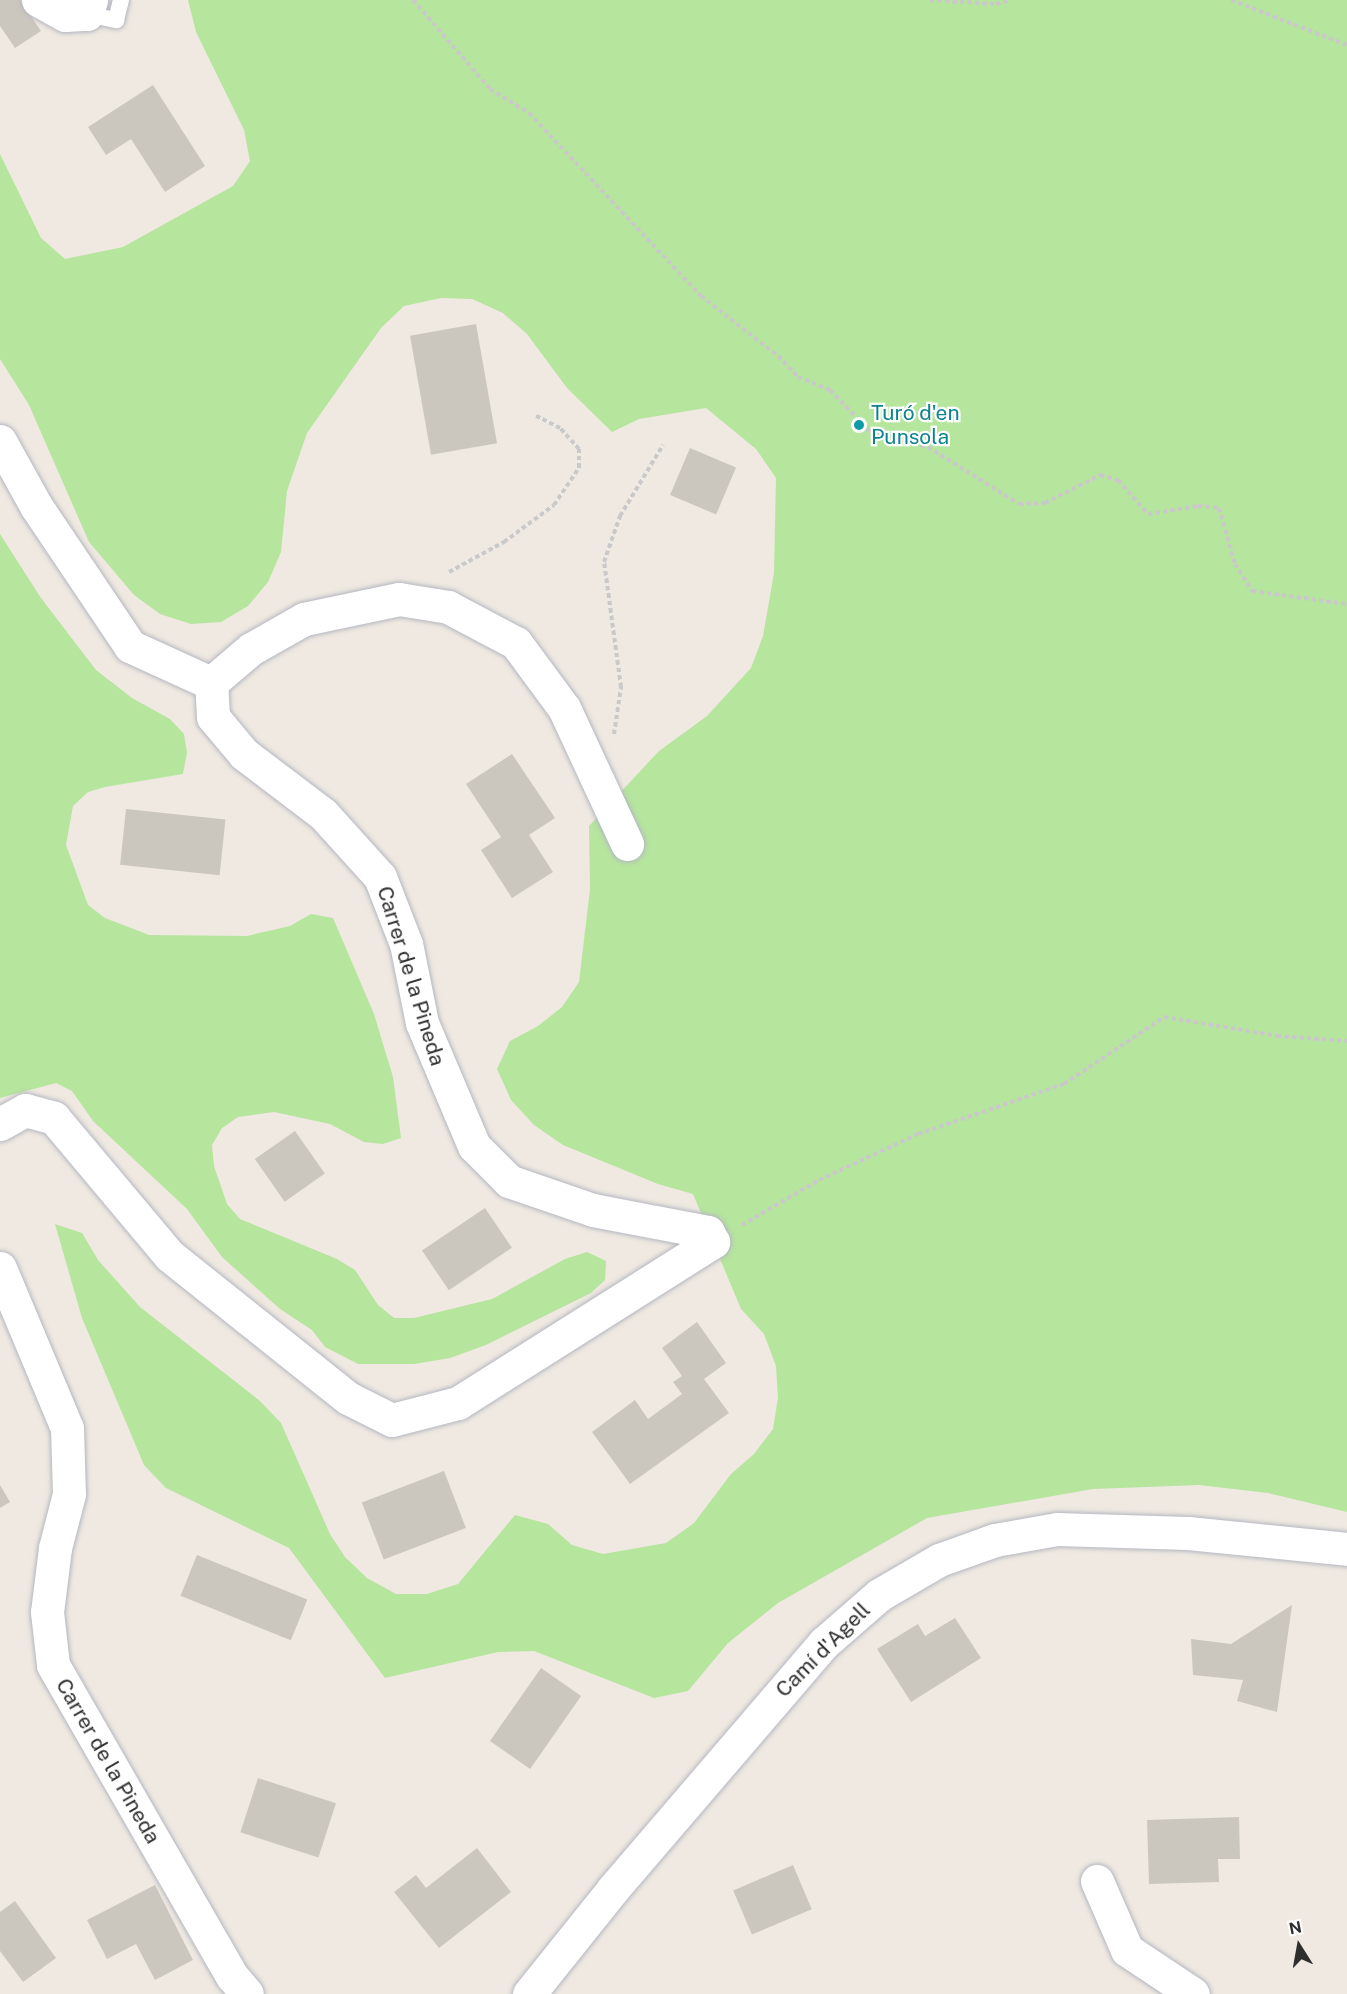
<!DOCTYPE html>
<meta charset="utf-8">
<style>
body{margin:0}
#map{position:relative;width:1347px;height:1994px;overflow:hidden;background:#efe9e1;font-family:"Public Sans",sans-serif}
div>[style]{position:absolute}
.green>*{inset:0;background:#b6e59e}
.building>*{inset:0;background:#cbc7bf;transform-origin:0 0}
.path>*{height:4px;margin-top:-2px;transform-origin:0;background:repeating-linear-gradient(90deg,#c9c9c9 0 4.5px,transparent 0 7.5px)}
.roads{filter:drop-shadow(0 0 2px #b4b7c1) drop-shadow(0 0 2px #b4b7c1)}
.lane>*{height:16px;margin:-8px;padding:0 8px;transform-origin:8px;border-radius:8px;background:#fff}
.street>*{height:33px;margin:-16.5px;padding:0 16.5px;transform-origin:16.5px;border-radius:16.5px;background:#fff}
.dots>*{width:16px;height:16px;translate:-50% -50%;box-sizing:border-box;border:3px solid #fff;border-radius:50%}
span{translate:-50% -50%;white-space:nowrap;text-align:center;line-height:1.15;-webkit-text-stroke:4.5px #fff;paint-order:stroke}
.culture-label{font-size:21px;color:#0d838f}
.left{translate:0 -50%;text-align:left}
.street-label{font-size:21px;color:#2e2e2e}
.north{position:absolute;left:1269px;top:1916px;width:60px;height:60px;-webkit-text-stroke:4px #fff;paint-order:stroke;rotate:349deg;font-size:16px;font-weight:700;line-height:24px;text-align:center;color:#2e2e2e}
.north::after{content:'';display:block;margin:auto;width:21px;height:27px;background:#2e2e2e;clip-path:polygon(50% 0,100% 100%,50% 72%,0 100%)}
</style>
<div id="map">
<div class="green">
<div style="clip-path:polygon(188px 0,1347px 0,1347px 1512px,1268px 1493px,1199px 1485px,1093px 1489px,927px 1518px,778px 1603px,728px 1643px,688px 1691px,654px 1698px,534px 1651px,498px 1652px,385px 1678px,289px 1548px,166px 1488px,144px 1465px,82px 1318px,55px 1224px,82px 1233px,98px 1260px,140px 1307px,260px 1401px,281px 1423px,330px 1534px,345px 1557px,367px 1578px,396px 1594px,427px 1594px,458px 1584px,515px 1515px,548px 1524px,572px 1545px,603px 1554px,666px 1543px,694px 1523px,731px 1474px,754px 1454px,773px 1429px,778px 1398px,776px 1366px,764px 1334px,741px 1309px,693px 1194px,658px 1184px,563px 1145px,534px 1125px,511px 1100px,497px 1069px,510px 1041px,538px 1026px,562px 1007px,579px 982px,590px 889px,589px 826px,659px 751px,707px 716px,751px 668px,763px 636px,774px 573px,776px 478px,756px 449px,706px 408px,639px 419px,612px 432px,567px 388px,527px 334px,503px 313px,472px 299px,441px 298px,404px 306px,381px 328px,307px 433px,287px 491px,281px 552px,268px 582px,248px 606px,221px 622px,191px 624px,160px 614px,134px 595px,89px 542px,29px 405px,0 359px,0 154px,41px 238px,65px 259px,123px 247px,233px 186px,250px 161px,244px 130px,196px 32px)"></div>
<div style="clip-path:polygon(0 534px,41px 598px,96px 670px,132px 698px,170px 719px,184px 734px,187px 753px,183px 774px,105px 787px,88px 792px,73px 806px,66px 845px,88px 905px,105px 918px,149px 935px,247px 936px,290px 926px,311px 914px,333px 918px,374px 1014px,393px 1077px,401px 1138px,383px 1144px,364px 1142px,330px 1124px,274px 1112px,238px 1117px,222px 1128px,212px 1145px,214px 1166px,227px 1204px,240px 1219px,337px 1259px,355px 1270px,378px 1305px,394px 1318px,414px 1318px,492px 1299px,565px 1259px,587px 1252px,606px 1261px,605px 1280px,591px 1293px,486px 1345px,450px 1358px,414px 1364px,358px 1364px,325px 1347px,312px 1330px,280px 1309px,222px 1257px,187px 1209px,93px 1121px,72px 1091px,56px 1083px,0 1098px)"></div>
</div>
<div class="building">
<div style="clip-path:polygon(0 0,20px 0,41px 31px,15px 48px,0 26px)"></div>
<div style="clip-path:polygon(153px 85px,205px 166px,165px 192px,131px 139px,106px 155px,88px 127px)"></div>
<div style="left:476px;top:324px;width:121px;height:67px;rotate:80deg"></div>
<div style="left:690px;top:448px;width:50px;height:51px;rotate:23deg"></div>
<div style="clip-path:polygon(512px 754px,555px 818px,529px 835px,553px 872px,512px 898px,481px 850px,501px 837px,466px 784px)"></div>
<div style="left:126px;top:809px;width:100px;height:56px;rotate:6deg"></div>
<div style="left:295px;top:1131px;width:52px;height:49px;rotate:55deg"></div>
<div style="left:485px;top:1208px;width:48px;height:76px;rotate:56deg"></div>
<div style="clip-path:polygon(697px 1322px,726px 1363px,704px 1379px,729px 1413px,630px 1484px,592px 1432px,635px 1400px,648px 1419px,682px 1394px,673px 1382px,682px 1376px,662px 1348px)"></div>
<div style="left:444px;top:1471px;width:61px;height:88px;rotate:69deg"></div>
<div style="clip-path:polygon(0 1485px,10px 1502px,0 1508px)"></div>
<div style="left:197px;top:1555px;width:119px;height:44px;rotate:22deg"></div>
<div style="clip-path:polygon(1292px 1605px,1277px 1712px,1237px 1701px,1243px 1680px,1193px 1675px,1191px 1639px,1231px 1644px)"></div>
<div style="clip-path:polygon(955px 1618px,981px 1658px,911px 1702px,877px 1649px,918px 1624px,925px 1636px)"></div>
<div style="left:541px;top:1668px;width:49px;height:89px;rotate:35deg"></div>
<div style="left:258px;top:1778px;width:82px;height:57px;rotate:18deg"></div>
<div style="clip-path:polygon(1239px 1817px,1240px 1859px,1218px 1859px,1219px 1882px,1149px 1884px,1147px 1820px)"></div>
<div style="clip-path:polygon(477px 1848px,511px 1892px,439px 1948px,394px 1892px,416px 1875px,426px 1888px)"></div>
<div style="left:793px;top:1865px;width:48px;height:65px;rotate:67deg"></div>
<div style="clip-path:polygon(155px 1885px,193px 1960px,155px 1980px,136px 1944px,107px 1959px,87px 1920px)"></div>
<div style="clip-path:polygon(15px 1901px,56px 1958px,23px 1982px,0 1951px,0 1912px)"></div>
</div>
<div class="path">
<div style="left:413px;top:0;width:118px;rotate:49.1deg"></div>
<div style="left:490px;top:89px;width:46px;rotate:31.6deg"></div>
<div style="left:529px;top:113px;width:251px;rotate:46.8deg"></div>
<div style="left:701px;top:296px;width:98px;rotate:37.9deg"></div>
<div style="left:778px;top:356px;width:29px;rotate:46deg"></div>
<div style="left:798px;top:377px;width:35px;rotate:22deg"></div>
<div style="left:830px;top:390px;width:58px;rotate:46.4deg"></div>
<div style="left:870px;top:432px;width:60px;rotate:14.5deg"></div>
<div style="left:928px;top:447px;width:107px;rotate:32.1deg"></div>
<div style="left:1019px;top:504px;width:26px;rotate:-2deg"></div>
<div style="left:1045px;top:503px;width:62px;rotate:-27deg"></div>
<div style="left:1100px;top:475px;width:19px;rotate:16deg"></div>
<div style="left:1118px;top:480px;width:45px;rotate:48.6deg"></div>
<div style="left:1148px;top:514px;width:51px;rotate:-9.1deg"></div>
<div style="left:1198px;top:506px;width:21px;rotate:5deg"></div>
<div style="left:1219px;top:508px;width:58px;rotate:74.1deg"></div>
<div style="left:1235px;top:564px;width:32px;rotate:58deg"></div>
<div style="left:1252px;top:591px;width:96px;rotate:7.8deg"></div>
<div style="left:930px;top:0;width:66px;rotate:3.5deg"></div>
<div style="left:996px;top:4px;width:16px;rotate:-14deg"></div>
<div style="left:1231px;top:0;width:124px;rotate:21.2deg"></div>
<div style="left:449px;top:572px;width:63px;rotate:-28.6deg"></div>
<div style="left:504px;top:542px;width:62px;rotate:-36.5deg"></div>
<div style="left:554px;top:505px;width:45px;rotate:-56deg"></div>
<div style="left:579px;top:468px;width:19px;rotate:-90deg"></div>
<div style="left:579px;top:449px;width:28px;rotate:-132deg"></div>
<div style="left:560px;top:428px;width:28px;rotate:-153deg"></div>
<div style="left:614px;top:734px;width:48px;rotate:-81.5deg"></div>
<div style="left:621px;top:687px;width:126px;rotate:-97.7deg"></div>
<div style="left:604px;top:562px;width:49px;rotate:-70.8deg"></div>
<div style="left:620px;top:516px;width:83px;rotate:-58.8deg"></div>
<div style="left:742px;top:1225px;width:89px;rotate:-30.3deg"></div>
<div style="left:819px;top:1180px;width:109px;rotate:-24.9deg"></div>
<div style="left:918px;top:1134px;width:154px;rotate:-18.9deg"></div>
<div style="left:1064px;top:1084px;width:120px;rotate:-33.8deg"></div>
<div style="left:1164px;top:1017px;width:115px;rotate:9.5deg"></div>
<div style="left:1277px;top:1036px;width:70px;rotate:4.1deg"></div>
</div>
<div class="roads">
<div class="lane">
<div style="left:87px;top:14px;width:30px;rotate:12deg"></div>
<div style="left:116px;top:20px;width:21px;rotate:-76deg"></div>
</div>
<div class="street">
<div style="left:38px;top:0;width:31px;rotate:29deg"></div>
<div style="left:65px;top:15px;width:22px;rotate:-3deg"></div>
<div style="left:87px;top:14px;width:15px;rotate:-74deg"></div>
<div style="left:0;top:441px;width:74px;rotate:61deg"></div>
<div style="left:36px;top:506px;width:169px;rotate:56.1deg"></div>
<div style="left:130px;top:646px;width:89px;rotate:24.6deg"></div>
<div style="left:0;top:1124px;width:29px;rotate:-29deg"></div>
<div style="left:25px;top:1110px;width:30px;rotate:15deg"></div>
<div style="left:54px;top:1118px;width:180px;rotate:50deg"></div>
<div style="left:170px;top:1256px;width:228px;rotate:38.6deg"></div>
<div style="left:348px;top:1398px;width:49px;rotate:26.6deg"></div>
<div style="left:392px;top:1420px;width:68px;rotate:-14.4deg"></div>
<div style="left:458px;top:1403px;width:302px;rotate:-32.3deg"></div>
<div style="left:713px;top:1242px;width:11px;rotate:-117deg"></div>
<div style="left:708px;top:1232px;width:117px;rotate:-169.2deg"></div>
<div style="left:593px;top:1210px;width:89px;rotate:-161deg"></div>
<div style="left:509px;top:1181px;width:49px;rotate:-135deg"></div>
<div style="left:474px;top:1146px;width:134px;rotate:-112.9deg"></div>
<div style="left:422px;top:1023px;width:81px;rotate:-101.4deg"></div>
<div style="left:406px;top:944px;width:72px;rotate:-111.2deg"></div>
<div style="left:380px;top:877px;width:85px;rotate:-132.1deg"></div>
<div style="left:323px;top:814px;width:99px;rotate:-142.8deg"></div>
<div style="left:244px;top:754px;width:48px;rotate:-130deg"></div>
<div style="left:213px;top:717px;width:34px;rotate:-93deg"></div>
<div style="left:211px;top:683px;width:52px;rotate:-40.4deg"></div>
<div style="left:251px;top:649px;width:61px;rotate:-29.5deg"></div>
<div style="left:304px;top:619px;width:97px;rotate:-11.9deg"></div>
<div style="left:399px;top:599px;width:50px;rotate:9.3deg"></div>
<div style="left:448px;top:607px;width:77px;rotate:27.9deg"></div>
<div style="left:516px;top:643px;width:81px;rotate:53.6deg"></div>
<div style="left:564px;top:708px;width:150px;rotate:65.1deg"></div>
<div style="left:0;top:1268px;width:173px;rotate:67.3deg"></div>
<div style="left:67px;top:1428px;width:66px;rotate:88.3deg"></div>
<div style="left:69px;top:1494px;width:56px;rotate:104.5deg"></div>
<div style="left:55px;top:1548px;width:64px;rotate:97.1deg"></div>
<div style="left:47px;top:1612px;width:53px;rotate:83.5deg"></div>
<div style="left:53px;top:1665px;width:359px;rotate:60.1deg"></div>
<div style="left:232px;top:1976px;width:23px;rotate:50deg"></div>
<div style="left:1097px;top:1881px;width:75px;rotate:66.5deg"></div>
<div style="left:1127px;top:1950px;width:79px;rotate:33.7deg"></div>
<div style="left:529px;top:1994px;width:134px;rotate:-51.3deg"></div>
<div style="left:613px;top:1889px;width:324px;rotate:-49.4deg"></div>
<div style="left:824px;top:1643px;width:73px;rotate:-41.1deg"></div>
<div style="left:879px;top:1595px;width:69px;rotate:-30.3deg"></div>
<div style="left:939px;top:1560px;width:59px;rotate:-19.7deg"></div>
<div style="left:995px;top:1540px;width:63px;rotate:-10.1deg"></div>
<div style="left:1057px;top:1529px;width:131px;rotate:1.7deg"></div>
<div style="left:1188px;top:1533px;width:160px;rotate:5.7deg"></div>
</div>
</div>
<div class="dots">
<div style="left:859px;top:425px;background:#0f9aa8"></div>
</div>
<div class="culture-label">
<span class="left" style="left:871px;top:425px">Turó d'en<br>Punsola</span>
</div>
<div class="street-label">
<span style="left:411px;top:976px;rotate:73deg">Carrer de la Pineda</span>
<span style="left:823px;top:1650px;rotate:-45deg">Camí d'Agell</span>
<span style="left:108px;top:1761px;rotate:60deg">Carrer de la Pineda</span>
</div>
<div class="north">N</div>
</div>
